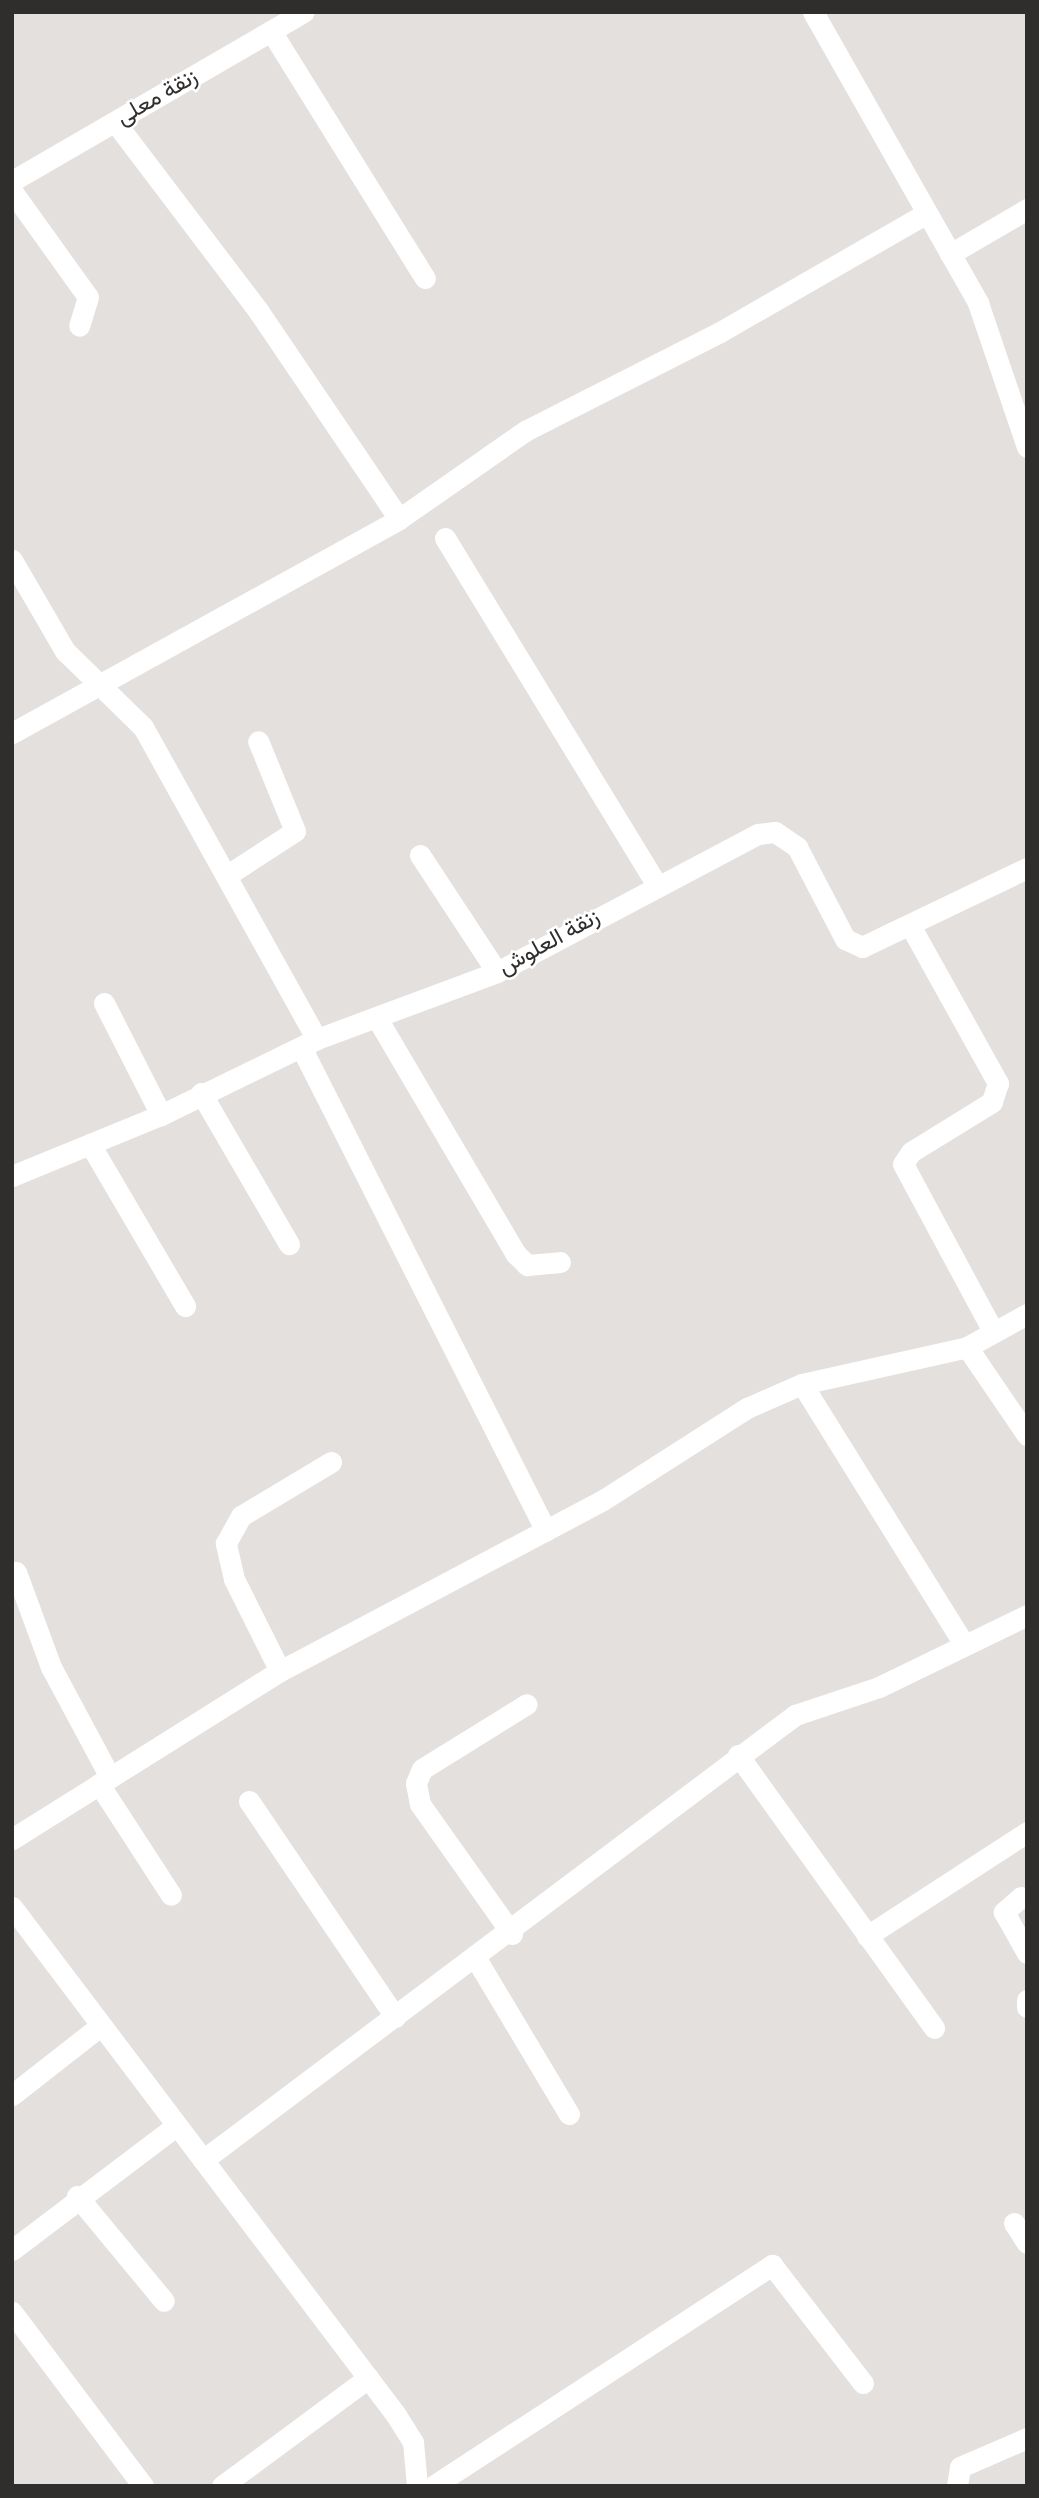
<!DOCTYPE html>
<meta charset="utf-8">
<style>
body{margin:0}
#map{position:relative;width:1039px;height:2498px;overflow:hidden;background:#e4e0de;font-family:Karla,Vazirmatn,sans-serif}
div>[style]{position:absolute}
.minor>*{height:21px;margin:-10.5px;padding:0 10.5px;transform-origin:10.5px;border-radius:10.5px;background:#fff}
span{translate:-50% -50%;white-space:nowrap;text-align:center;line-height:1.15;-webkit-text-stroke:5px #fff;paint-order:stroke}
.street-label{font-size:23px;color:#2f2e2d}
.frame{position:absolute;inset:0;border:14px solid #2f2e2d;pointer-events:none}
</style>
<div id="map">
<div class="minor">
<div style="left:813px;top:12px;width:335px;rotate:60.4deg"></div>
<div style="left:978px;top:303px;width:152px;rotate:71.2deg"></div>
<div style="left:271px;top:31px;width:291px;rotate:58.1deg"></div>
<div style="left:115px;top:122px;width:238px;rotate:52.8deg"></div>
<div style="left:259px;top:312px;width:250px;rotate:55.9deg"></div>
<div style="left:12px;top:181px;width:337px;rotate:-30.1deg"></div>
<div style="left:12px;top:191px;width:130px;rotate:54.4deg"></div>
<div style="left:88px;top:297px;width:30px;rotate:107deg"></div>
<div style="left:950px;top:254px;width:89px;rotate:-30.3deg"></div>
<div style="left:445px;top:538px;width:404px;rotate:58.6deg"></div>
<div style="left:12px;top:560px;width:105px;rotate:59.8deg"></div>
<div style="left:65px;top:651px;width:109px;rotate:44.3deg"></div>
<div style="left:143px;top:727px;width:357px;rotate:60.9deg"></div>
<div style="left:12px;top:733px;width:442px;rotate:-28.9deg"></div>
<div style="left:399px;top:519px;width:154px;rotate:-34.9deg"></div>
<div style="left:525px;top:431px;width:219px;rotate:-26.9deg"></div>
<div style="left:720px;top:332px;width:237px;rotate:-29.9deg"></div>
<div style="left:420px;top:855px;width:140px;rotate:56.7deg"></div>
<div style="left:226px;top:876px;width:82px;rotate:-33.1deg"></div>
<div style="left:295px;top:831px;width:97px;rotate:-112.3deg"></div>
<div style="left:911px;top:927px;width:179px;rotate:60.9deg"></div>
<div style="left:998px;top:1083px;width:20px;rotate:108deg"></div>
<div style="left:992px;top:1102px;width:95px;rotate:148.3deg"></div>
<div style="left:911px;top:1152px;width:14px;rotate:124deg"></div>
<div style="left:903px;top:1164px;width:190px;rotate:61.7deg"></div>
<div style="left:104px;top:1003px;width:126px;rotate:63deg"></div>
<div style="left:378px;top:1020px;width:272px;rotate:59.5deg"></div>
<div style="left:516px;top:1254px;width:16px;rotate:45deg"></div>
<div style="left:527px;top:1265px;width:33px;rotate:-5deg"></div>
<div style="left:301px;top:1047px;width:542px;rotate:63.15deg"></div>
<div style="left:201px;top:1093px;width:175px;rotate:59.8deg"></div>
<div style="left:90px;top:1144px;width:188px;rotate:59.6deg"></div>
<div style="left:12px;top:1176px;width:161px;rotate:-22.3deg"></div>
<div style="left:161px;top:1115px;width:174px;rotate:-26deg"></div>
<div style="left:317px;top:1039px;width:192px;rotate:-20.4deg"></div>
<div style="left:497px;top:972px;width:295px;rotate:-27.9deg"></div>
<div style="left:758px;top:834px;width:17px;rotate:-7deg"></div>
<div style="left:775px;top:832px;width:27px;rotate:34deg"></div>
<div style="left:797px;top:847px;width:104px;rotate:62.4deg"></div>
<div style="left:845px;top:939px;width:19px;rotate:25deg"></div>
<div style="left:862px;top:947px;width:183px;rotate:-25.6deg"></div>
<div style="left:967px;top:1347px;width:107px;rotate:55.7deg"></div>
<div style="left:802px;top:1384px;width:306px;rotate:58.1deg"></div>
<div style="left:16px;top:1572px;width:101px;rotate:69.8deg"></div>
<div style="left:51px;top:1667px;width:125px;rotate:61.8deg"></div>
<div style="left:280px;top:1671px;width:103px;rotate:-116.6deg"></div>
<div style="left:234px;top:1579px;width:37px;rotate:-103deg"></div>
<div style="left:226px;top:1543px;width:31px;rotate:-61deg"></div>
<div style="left:241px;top:1516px;width:105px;rotate:-31deg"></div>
<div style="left:738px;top:1755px;width:336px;rotate:54.3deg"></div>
<div style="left:99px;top:1784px;width:132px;rotate:57deg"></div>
<div style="left:249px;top:1801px;width:261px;rotate:55.9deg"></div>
<div style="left:12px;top:1839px;width:316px;rotate:-32.1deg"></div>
<div style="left:280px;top:1671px;width:365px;rotate:-27.9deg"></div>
<div style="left:603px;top:1500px;width:171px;rotate:-32.6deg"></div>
<div style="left:747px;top:1408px;width:60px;rotate:-23.6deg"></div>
<div style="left:802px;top:1384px;width:169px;rotate:-12.6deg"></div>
<div style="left:967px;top:1347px;width:68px;rotate:-28.8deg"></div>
<div style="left:1021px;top:1897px;width:23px;rotate:139deg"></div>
<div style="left:1004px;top:1912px;width:47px;rotate:60.7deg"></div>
<div style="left:12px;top:1907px;width:637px;rotate:52.91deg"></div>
<div style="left:396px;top:2415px;width:32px;rotate:58deg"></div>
<div style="left:413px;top:2442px;width:44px;rotate:84.8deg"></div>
<div style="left:512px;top:1934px;width:159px;rotate:-125.3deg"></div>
<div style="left:420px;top:1804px;width:21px;rotate:-101deg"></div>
<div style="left:416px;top:1783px;width:15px;rotate:-67deg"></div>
<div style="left:422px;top:1769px;width:123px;rotate:-31.8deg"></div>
<div style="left:867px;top:1936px;width:191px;rotate:-33deg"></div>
<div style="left:475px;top:1957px;width:183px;rotate:59.1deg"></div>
<div style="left:1027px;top:2000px;width:7px;rotate:90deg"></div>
<div style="left:12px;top:2095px;width:112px;rotate:-38.1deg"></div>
<div style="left:203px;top:2160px;width:741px;rotate:-36.93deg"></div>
<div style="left:795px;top:1715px;width:89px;rotate:-18.4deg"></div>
<div style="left:879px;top:1687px;width:165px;rotate:-25.9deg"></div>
<div style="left:77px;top:2196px;width:136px;rotate:50.4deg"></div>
<div style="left:1014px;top:2223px;width:24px;rotate:57deg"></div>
<div style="left:12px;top:2250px;width:206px;rotate:-37.1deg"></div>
<div style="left:12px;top:2312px;width:218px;rotate:53deg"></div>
<div style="left:222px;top:2486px;width:182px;rotate:-36.5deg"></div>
<div style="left:433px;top:2486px;width:405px;rotate:-33.1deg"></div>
<div style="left:772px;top:2265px;width:149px;rotate:52.4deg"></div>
<div style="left:957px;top:2486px;width:19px;rotate:-81deg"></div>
<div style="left:960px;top:2467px;width:73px;rotate:-23.4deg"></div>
</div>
<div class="street-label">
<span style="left:157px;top:97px;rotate:-30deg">زنقة معلى</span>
<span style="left:549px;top:942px;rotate:-29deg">زنقة العلوش</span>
</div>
<div class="frame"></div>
</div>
